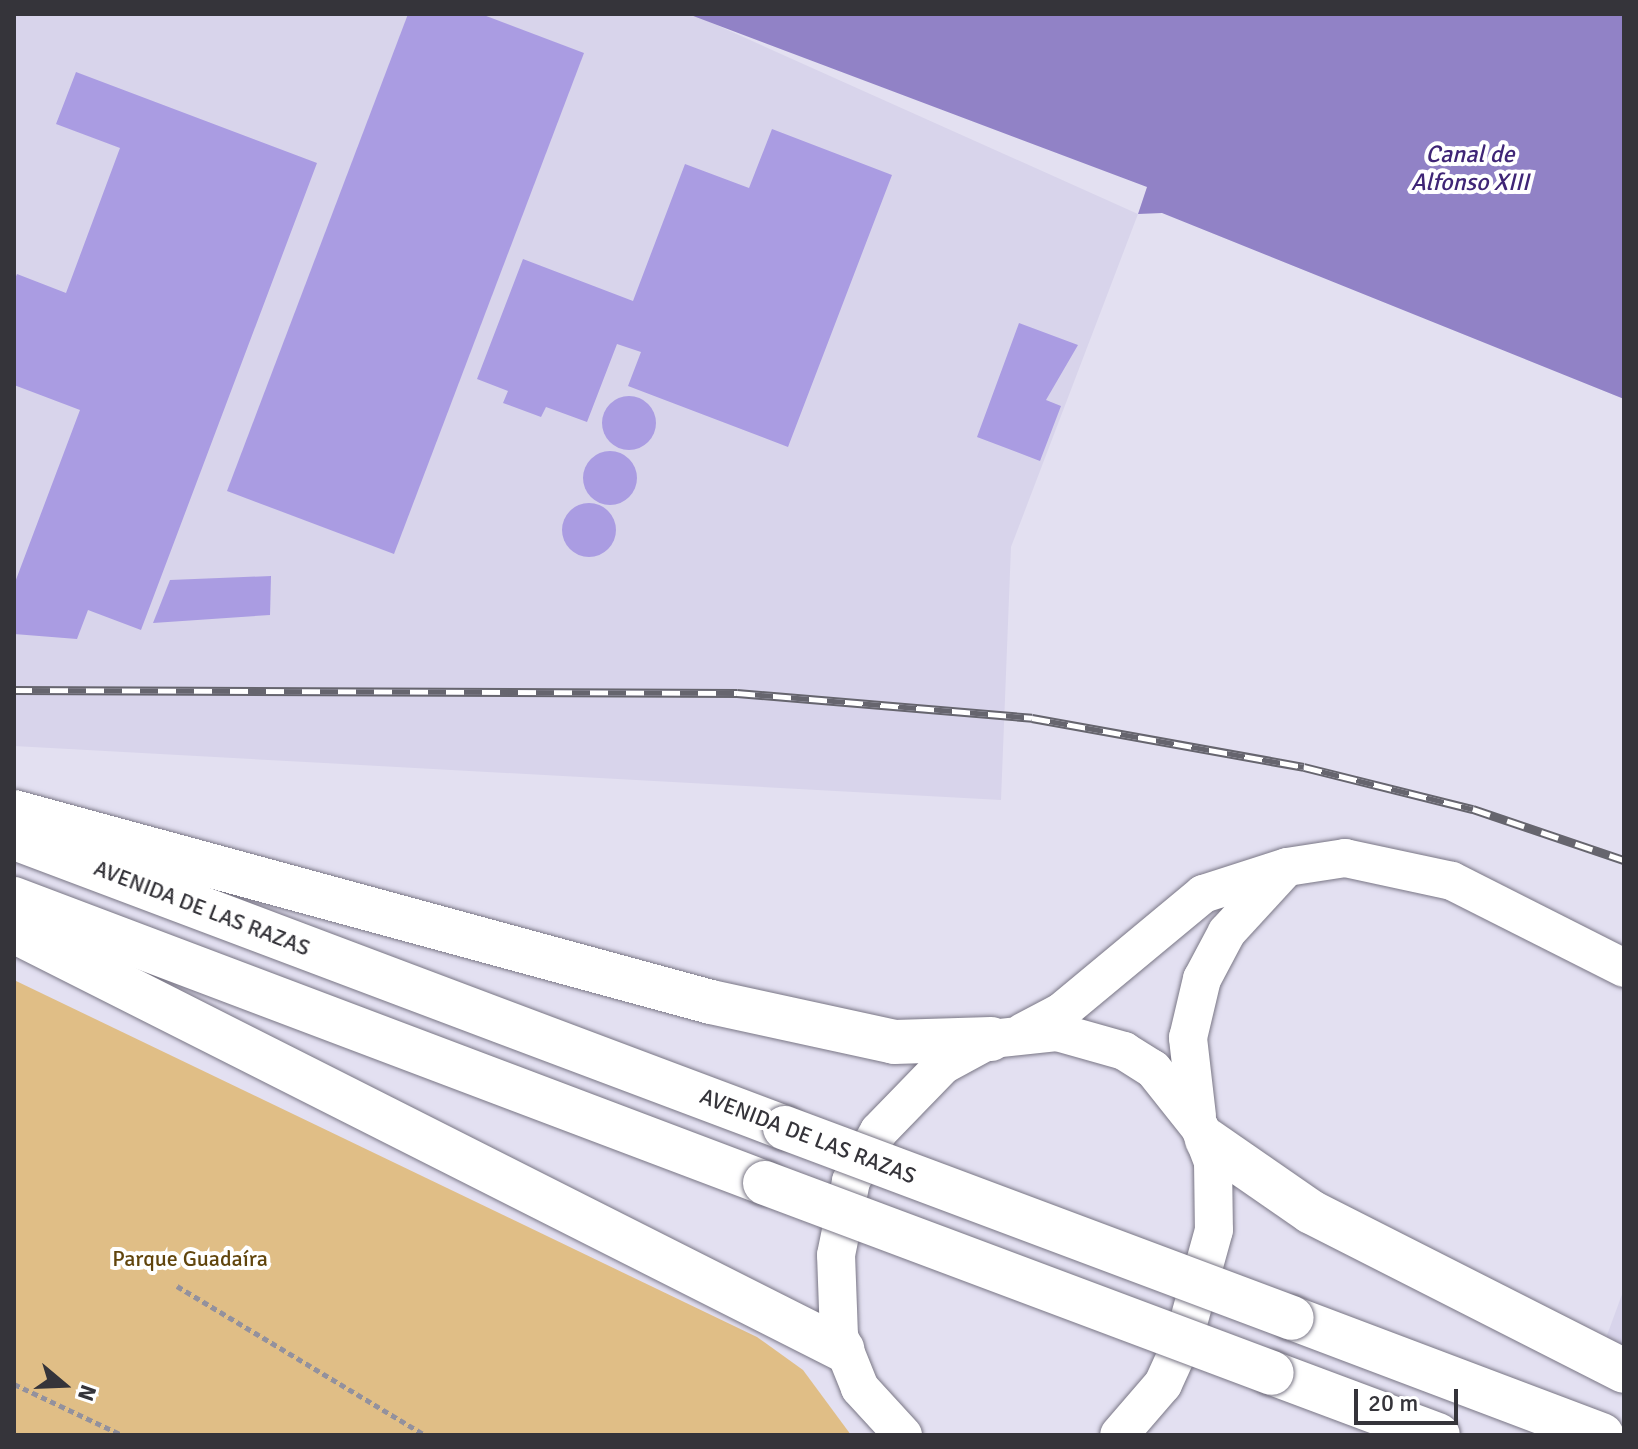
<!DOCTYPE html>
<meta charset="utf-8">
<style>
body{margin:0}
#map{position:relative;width:1638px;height:1449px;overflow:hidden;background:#e3e0f1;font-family:Signika,sans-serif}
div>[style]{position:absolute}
.built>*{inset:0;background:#d8d4eb}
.green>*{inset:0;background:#e0be86}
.water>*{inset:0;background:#9182c6}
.building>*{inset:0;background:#aa9ce2}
.round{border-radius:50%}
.path>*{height:5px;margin-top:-2.5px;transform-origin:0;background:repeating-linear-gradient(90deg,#93919d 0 6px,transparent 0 10px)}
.roads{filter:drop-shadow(0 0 2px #797685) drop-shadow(0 0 2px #797685)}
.minor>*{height:38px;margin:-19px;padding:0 19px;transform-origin:19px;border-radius:19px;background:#fff}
.major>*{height:44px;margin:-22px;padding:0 22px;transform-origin:22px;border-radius:22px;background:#fff}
.rail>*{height:9px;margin-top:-4.5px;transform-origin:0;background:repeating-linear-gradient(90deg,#fff 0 18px,#66656e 0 36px);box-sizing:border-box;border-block:2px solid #66656e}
.bridges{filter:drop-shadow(0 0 2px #797685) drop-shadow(0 0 2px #797685)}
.major-bridge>*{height:44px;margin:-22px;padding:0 22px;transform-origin:22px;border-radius:22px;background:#fff}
span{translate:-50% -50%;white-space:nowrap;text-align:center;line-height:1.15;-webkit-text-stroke:8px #fff;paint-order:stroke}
.street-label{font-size:22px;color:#35343a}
.park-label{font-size:22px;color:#61450d}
.water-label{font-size:24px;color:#3f2576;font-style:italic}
.frame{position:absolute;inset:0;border:16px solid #35343a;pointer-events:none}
.north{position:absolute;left:24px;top:1345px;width:80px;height:80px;-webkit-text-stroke:6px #fff;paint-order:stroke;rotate:109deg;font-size:22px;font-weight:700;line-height:32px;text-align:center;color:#35343a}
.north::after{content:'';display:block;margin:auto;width:28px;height:36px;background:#35343a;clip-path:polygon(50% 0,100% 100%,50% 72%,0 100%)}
.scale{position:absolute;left:1354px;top:1389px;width:104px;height:36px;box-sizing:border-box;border:4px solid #35343a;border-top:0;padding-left:10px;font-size:24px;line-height:28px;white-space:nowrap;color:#35343a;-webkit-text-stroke:6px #fff;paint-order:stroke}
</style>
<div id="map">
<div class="built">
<div style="clip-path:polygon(14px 14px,692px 14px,1138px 214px,1011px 547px,1001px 800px,14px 746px)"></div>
<div style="clip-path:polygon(1624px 1289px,1624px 1356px,1603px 1346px)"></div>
</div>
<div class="green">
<div style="clip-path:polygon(14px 980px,757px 1337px,803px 1370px,851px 1435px,14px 1435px)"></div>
</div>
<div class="water">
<div style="clip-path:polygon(688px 14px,1624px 14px,1624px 399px,1162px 213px,1138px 214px,1147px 187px)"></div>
</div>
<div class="building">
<div style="clip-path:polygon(408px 14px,481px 14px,584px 53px,394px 554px,227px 491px)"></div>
<div style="clip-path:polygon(76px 72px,317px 163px,141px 630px,88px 610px,77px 639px,14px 634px,14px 585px,80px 410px,14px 385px,14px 281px,17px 274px,66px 293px,120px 148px,56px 124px)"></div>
<div style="clip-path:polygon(772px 129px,892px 175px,788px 447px,628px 386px,641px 352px,617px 344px,587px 422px,546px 407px,541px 417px,503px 403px,508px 391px,477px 379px,523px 259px,633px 301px,685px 164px,749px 188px)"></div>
<div style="clip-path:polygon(1019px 323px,1078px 345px,1046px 400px,1061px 406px,1040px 461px,977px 437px)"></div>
<div class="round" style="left:602px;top:396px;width:54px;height:54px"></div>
<div class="round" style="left:583px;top:451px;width:54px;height:54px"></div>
<div class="round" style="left:562px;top:503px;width:54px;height:54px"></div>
<div style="clip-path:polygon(271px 576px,270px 615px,153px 623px,170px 580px)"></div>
</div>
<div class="path">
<div style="left:177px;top:1286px;width:289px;rotate:31deg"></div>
<div style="left:14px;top:1384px;width:119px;rotate:25.3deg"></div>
</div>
<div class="roads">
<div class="minor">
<div style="left:1023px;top:1032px;width:43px;rotate:-27.8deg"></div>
<div style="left:1061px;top:1012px;width:185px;rotate:-39.7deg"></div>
<div style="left:1203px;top:894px;width:88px;rotate:-17.8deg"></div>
<div style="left:1287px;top:867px;width:59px;rotate:-8.8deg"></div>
<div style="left:1345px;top:858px;width:109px;rotate:12.1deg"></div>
<div style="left:1452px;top:881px;width:193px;rotate:26.8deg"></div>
<div style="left:1197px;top:1116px;width:79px;rotate:-96.6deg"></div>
<div style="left:1188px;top:1038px;width:61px;rotate:-76.7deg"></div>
<div style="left:1202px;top:979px;width:53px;rotate:-62deg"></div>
<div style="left:1227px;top:932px;width:86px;rotate:-47.4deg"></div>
<div style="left:903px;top:1435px;width:64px;rotate:-132.5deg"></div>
<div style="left:860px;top:1388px;width:56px;rotate:-112deg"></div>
<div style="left:839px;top:1336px;width:81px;rotate:-92.1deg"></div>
<div style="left:836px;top:1255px;width:76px;rotate:-78.5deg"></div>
<div style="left:851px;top:1181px;width:57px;rotate:-60.8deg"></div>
<div style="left:879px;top:1131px;width:92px;rotate:-45.9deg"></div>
<div style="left:943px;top:1065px;width:55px;rotate:-28.4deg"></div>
<div style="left:991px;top:1039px;width:66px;rotate:-6.1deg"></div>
<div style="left:1057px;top:1032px;width:70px;rotate:15.8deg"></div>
<div style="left:1124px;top:1051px;width:34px;rotate:32deg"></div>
<div style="left:1153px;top:1069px;width:75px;rotate:51.5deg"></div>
<div style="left:1200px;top:1128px;width:36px;rotate:69deg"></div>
<div style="left:1213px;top:1162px;width:68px;rotate:89.2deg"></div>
<div style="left:1214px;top:1230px;width:112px;rotate:105.5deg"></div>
<div style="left:1184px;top:1338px;width:51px;rotate:114.5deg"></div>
<div style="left:1163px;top:1384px;width:67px;rotate:130.8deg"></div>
</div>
<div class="major">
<div style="left:14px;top:812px;width:722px;rotate:15.25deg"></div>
<div style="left:711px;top:1002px;width:187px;rotate:12.3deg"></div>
<div style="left:894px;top:1042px;width:97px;rotate:-1.8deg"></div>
<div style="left:20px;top:840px;width:817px;rotate:20.63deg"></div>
<div style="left:14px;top:899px;width:803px;rotate:20.71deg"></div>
<div style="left:14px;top:931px;width:928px;rotate:26.79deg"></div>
<div style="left:1207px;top:1140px;width:126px;rotate:34.7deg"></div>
<div style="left:1311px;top:1212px;width:351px;rotate:26.9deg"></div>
<div style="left:1292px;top:1318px;width:331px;rotate:20.7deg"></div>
<div style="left:1272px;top:1373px;width:177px;rotate:20.5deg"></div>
</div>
</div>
<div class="rail">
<div style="left:14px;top:690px;width:723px;rotate:0.24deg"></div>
<div style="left:737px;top:693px;width:296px;rotate:4.8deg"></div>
<div style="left:1032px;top:718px;width:276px;rotate:10.2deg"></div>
<div style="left:1304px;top:767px;width:174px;rotate:14deg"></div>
<div style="left:1473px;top:809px;width:159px;rotate:18.7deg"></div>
</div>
<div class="bridges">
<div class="major-bridge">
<div style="left:785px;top:1128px;width:541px;rotate:20.54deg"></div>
<div style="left:765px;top:1183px;width:541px;rotate:20.54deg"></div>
</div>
</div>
<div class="street-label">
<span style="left:202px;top:908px;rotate:21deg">AVENIDA DE LAS RAZAS</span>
<span style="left:808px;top:1136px;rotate:21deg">AVENIDA DE LAS RAZAS</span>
</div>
<div class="park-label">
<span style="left:190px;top:1259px">Parque Guadaíra</span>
</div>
<div class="water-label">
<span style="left:1470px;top:169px">Canal de<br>Alfonso XIII</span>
</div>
<div class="frame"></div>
<div class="north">N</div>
<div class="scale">20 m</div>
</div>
